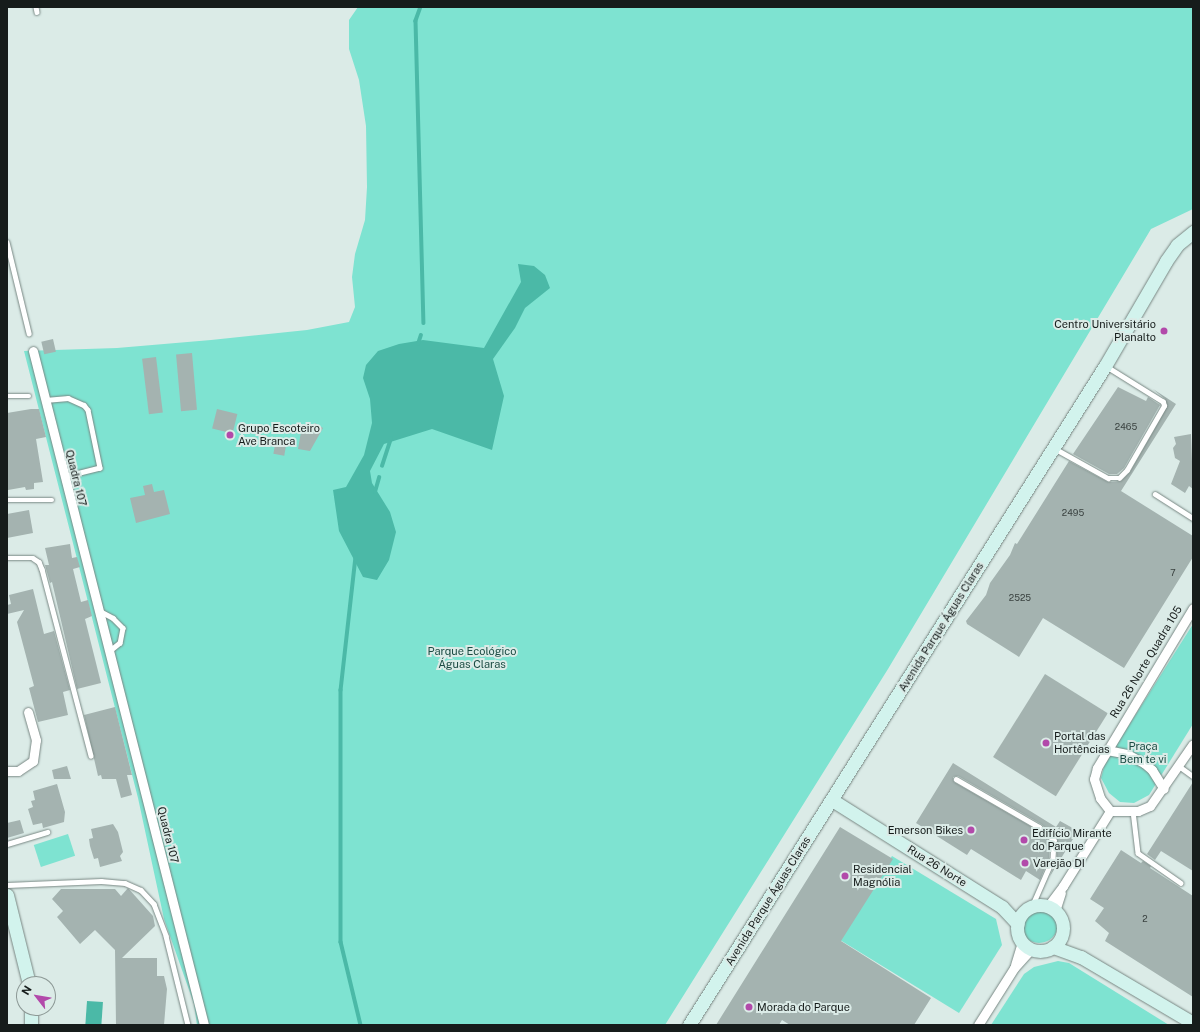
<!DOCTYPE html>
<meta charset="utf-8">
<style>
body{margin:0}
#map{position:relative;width:1200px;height:1032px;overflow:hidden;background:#dbebe7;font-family:"Public Sans",sans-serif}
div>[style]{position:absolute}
.green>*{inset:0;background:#7ee3d1;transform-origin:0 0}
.round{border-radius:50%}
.water>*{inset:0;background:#4bb9a7;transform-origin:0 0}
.stream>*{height:3.5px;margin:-1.75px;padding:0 1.75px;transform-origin:1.75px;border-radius:1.75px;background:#4bb9a7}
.building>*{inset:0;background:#a4b3b0;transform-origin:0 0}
.roads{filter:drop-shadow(0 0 1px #788783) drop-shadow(0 0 1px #788783)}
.lane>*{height:4.5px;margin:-2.25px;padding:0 2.25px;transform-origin:2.25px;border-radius:2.25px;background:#fff}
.street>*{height:9px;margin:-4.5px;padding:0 4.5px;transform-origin:4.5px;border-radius:4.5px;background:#fff}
.secondary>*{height:13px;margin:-6.5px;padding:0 6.5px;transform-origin:6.5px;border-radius:6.5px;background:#d2f3ed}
.secondary>.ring{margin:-6.5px;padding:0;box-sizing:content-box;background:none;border:13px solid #d2f3ed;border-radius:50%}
.dots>*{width:11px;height:11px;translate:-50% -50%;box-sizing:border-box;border:2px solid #dbebe7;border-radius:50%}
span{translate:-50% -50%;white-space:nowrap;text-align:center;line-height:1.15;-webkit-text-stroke:4px #dbebe7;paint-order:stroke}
.number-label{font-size:9px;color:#3a4240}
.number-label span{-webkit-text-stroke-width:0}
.poi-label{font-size:11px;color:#161c1b}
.right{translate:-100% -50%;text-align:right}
.left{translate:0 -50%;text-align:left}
.street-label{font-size:11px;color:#161c1b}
.park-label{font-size:11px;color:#1b4b43}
.frame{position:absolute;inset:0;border:8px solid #161c1b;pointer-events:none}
.north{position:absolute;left:16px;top:976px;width:40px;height:40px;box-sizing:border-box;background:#dbebe7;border:1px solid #8c9895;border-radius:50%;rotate:301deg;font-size:11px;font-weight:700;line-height:16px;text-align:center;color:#161c1b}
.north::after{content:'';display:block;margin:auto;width:14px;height:18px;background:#b249aa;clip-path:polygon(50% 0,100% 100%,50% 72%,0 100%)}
</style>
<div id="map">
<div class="green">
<div style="clip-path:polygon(358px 7px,1193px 7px,1193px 209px,1151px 229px,888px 669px,665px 1025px,197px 1025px,194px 1004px,164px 919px,138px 798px,24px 351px,117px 348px,211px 340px,307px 330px,349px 322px,355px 307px,352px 277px,355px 254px,365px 220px,367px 187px,366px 126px,359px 80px,349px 49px,349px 20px)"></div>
<div style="clip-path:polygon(1193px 624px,1193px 724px,1149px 795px,1134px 803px,1120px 802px,1109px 793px,1101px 778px,1105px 763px)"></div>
<div style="left:68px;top:834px;width:23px;height:36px;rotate:72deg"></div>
<div style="clip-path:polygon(892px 856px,996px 919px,1002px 945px,959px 1013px,840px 940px)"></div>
<div class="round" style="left:1020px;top:905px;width:38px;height:38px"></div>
<div style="clip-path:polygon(1058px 961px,1069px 963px,1169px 1025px,991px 1025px,1024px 974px,1034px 967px)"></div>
</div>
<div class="water">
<div style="clip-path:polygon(518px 264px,534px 266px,545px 275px,550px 288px,525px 308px,515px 328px,493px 359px,504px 396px,492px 450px,432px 429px,384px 444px,370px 471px,372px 483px,390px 512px,396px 532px,389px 560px,377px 580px,363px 577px,339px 531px,333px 490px,346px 487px,364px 455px,372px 423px,370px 399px,363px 378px,366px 365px,378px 351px,399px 344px,423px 340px,484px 348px,521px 282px)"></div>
<div style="left:87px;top:1001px;width:16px;height:24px;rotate:4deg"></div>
</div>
<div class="stream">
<div style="left:421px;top:7px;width:15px;rotate:110deg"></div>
<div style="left:416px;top:21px;width:302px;rotate:88.5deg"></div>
<div style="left:418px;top:344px;width:9px;rotate:-72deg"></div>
<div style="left:382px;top:466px;width:29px;rotate:-72deg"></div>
<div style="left:375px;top:492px;width:15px;rotate:-74deg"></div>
<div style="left:356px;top:557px;width:134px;rotate:96.4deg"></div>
<div style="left:341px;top:690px;width:252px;rotate:90deg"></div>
<div style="left:341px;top:942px;width:85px;rotate:76.5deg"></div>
</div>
<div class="building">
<div style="left:53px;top:339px;width:13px;height:12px;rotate:77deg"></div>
<div style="left:192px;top:353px;width:57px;height:16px;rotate:85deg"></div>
<div style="left:156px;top:357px;width:56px;height:14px;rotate:83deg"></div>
<div style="clip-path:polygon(1118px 387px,1146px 401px,1148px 397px,1160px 405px,1124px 468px,1117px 474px,1109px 474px,1073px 454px)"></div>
<div style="clip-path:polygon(1153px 389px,1176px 404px,1121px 491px,1193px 536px,1193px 557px,1124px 668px,1043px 618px,1019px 657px,967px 624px,966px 621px,986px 595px,990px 583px,1010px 555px,1015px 543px,1017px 544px,1069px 461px,1108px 482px,1121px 481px,1130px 472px,1167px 407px,1165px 399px)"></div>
<div style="clip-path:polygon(31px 409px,39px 409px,46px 437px,36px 439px,43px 482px,34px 483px,34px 489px,26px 490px,25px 487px,8px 490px,7px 413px)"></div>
<div style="left:217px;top:409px;width:21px;height:20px;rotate:14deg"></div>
<div style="clip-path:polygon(315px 423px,323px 428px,310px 451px,298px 449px,301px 432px,310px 432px)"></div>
<div style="clip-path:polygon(1191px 434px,1193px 489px,1189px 486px,1185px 493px,1171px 484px,1180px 461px,1175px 458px,1173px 448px,1176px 444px,1174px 437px)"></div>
<div style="left:276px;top:439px;width:11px;height:15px;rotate:10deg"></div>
<div style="clip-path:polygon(152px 484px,154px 492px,164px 490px,170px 514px,136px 523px,130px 498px,145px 495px,143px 486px)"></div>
<div style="clip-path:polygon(29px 510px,33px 533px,7px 538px,7px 514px)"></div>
<div style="clip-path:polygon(70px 544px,72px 558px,77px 557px,80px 567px,73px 569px,81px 602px,88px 600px,92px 616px,85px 619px,101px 683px,77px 689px,52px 582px,50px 583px,45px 565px,49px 565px,45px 548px)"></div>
<div style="clip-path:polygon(33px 589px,44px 634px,54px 631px,70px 690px,63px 692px,68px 715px,38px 722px,29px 688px,34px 686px,17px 622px,24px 610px,7px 614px,7px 605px,11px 604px,9px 595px)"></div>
<div style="left:1045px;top:674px;width:74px;height:98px;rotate:32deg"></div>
<div style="clip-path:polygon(115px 707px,132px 775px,127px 775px,132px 795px,121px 798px,116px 779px,102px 779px,101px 775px,98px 776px,84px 715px)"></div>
<div style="clip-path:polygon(953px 763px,1056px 827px,1060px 821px,1078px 831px,1050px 876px,1057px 859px,1056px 837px,1041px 824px,958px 776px,953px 777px,954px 782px,1037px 830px,1050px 842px,1049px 858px,1040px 880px,1026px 871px,1021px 880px,971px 849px,967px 855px,916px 823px)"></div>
<div style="clip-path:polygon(67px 766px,71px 779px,54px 779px,52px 770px)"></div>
<div style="clip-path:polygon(1193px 782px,1193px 871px,1161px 851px,1155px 860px,1147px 854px)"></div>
<div style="clip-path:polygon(57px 784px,65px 812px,64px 822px,43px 828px,42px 823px,33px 825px,28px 809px,33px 807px,31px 801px,35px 800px,33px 791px)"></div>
<div style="clip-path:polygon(20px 820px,24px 833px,7px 838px,7px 823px)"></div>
<div style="clip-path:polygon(113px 824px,118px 832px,123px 852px,120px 856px,122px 861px,100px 867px,98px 858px,94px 859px,90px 846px,89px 839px,93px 838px,91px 829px)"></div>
<div style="clip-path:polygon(840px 827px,893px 859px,841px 941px,931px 998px,914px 1025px,790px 1025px,782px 1020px,779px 1025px,716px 1025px)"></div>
<div style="clip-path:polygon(1121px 850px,1141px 863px,1143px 861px,1151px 866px,1150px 868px,1193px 896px,1193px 997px,1105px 941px,1109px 933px,1095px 921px,1104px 908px,1090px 899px)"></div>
<div style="clip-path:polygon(128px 888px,153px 916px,155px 926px,122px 958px,157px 958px,157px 976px,164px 976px,167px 989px,164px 1025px,116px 1025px,115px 950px,95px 930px,80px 944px,57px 917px,63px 911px,52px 899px,61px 889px,115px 889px,121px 896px)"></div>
</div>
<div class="roads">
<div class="lane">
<div style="left:36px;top:7px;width:5px;rotate:79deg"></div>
<div style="left:7px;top:242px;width:94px;rotate:76.4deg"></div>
<div style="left:7px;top:396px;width:22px"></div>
<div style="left:45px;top:400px;width:23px;rotate:-5deg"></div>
<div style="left:68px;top:398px;width:17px;rotate:24deg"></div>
<div style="left:84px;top:405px;width:6px;rotate:51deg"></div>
<div style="left:88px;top:410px;width:59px;rotate:78.3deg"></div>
<div style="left:100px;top:468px;width:36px;rotate:166deg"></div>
<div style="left:1054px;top:448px;width:62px;rotate:29.1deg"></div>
<div style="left:1108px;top:478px;width:11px"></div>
<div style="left:1119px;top:478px;width:11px;rotate:-45deg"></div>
<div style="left:1127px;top:470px;width:74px;rotate:-60deg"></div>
<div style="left:1164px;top:406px;width:4px;rotate:-104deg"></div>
<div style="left:1163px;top:402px;width:68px;rotate:-148.2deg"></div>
<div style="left:1155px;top:494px;width:45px;rotate:32.3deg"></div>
<div style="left:7px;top:500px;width:45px"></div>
<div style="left:7px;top:558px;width:26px"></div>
<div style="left:33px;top:558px;width:7px;rotate:34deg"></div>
<div style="left:39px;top:562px;width:8px;rotate:67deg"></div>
<div style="left:42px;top:569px;width:193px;rotate:75.3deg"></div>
<div style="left:100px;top:611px;width:15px;rotate:28deg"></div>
<div style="left:113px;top:618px;width:14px;rotate:45deg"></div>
<div style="left:123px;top:628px;width:15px;rotate:101deg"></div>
<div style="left:120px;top:643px;width:13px;rotate:141deg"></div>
<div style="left:1179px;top:766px;width:17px;rotate:36deg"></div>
<div style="left:956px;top:779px;width:96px;rotate:30deg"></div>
<div style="left:1039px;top:827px;width:20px;rotate:41deg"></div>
<div style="left:1054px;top:840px;width:19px;rotate:93deg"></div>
<div style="left:1053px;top:859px;width:52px;rotate:113.6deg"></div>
<div style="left:1133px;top:811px;width:42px;rotate:83.2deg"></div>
<div style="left:1138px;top:853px;width:52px;rotate:34.9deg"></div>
<div style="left:7px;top:844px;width:42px;rotate:-16.7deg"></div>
<div style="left:7px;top:885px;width:94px;rotate:-2.4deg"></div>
<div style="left:101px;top:881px;width:24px;rotate:5deg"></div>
<div style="left:125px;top:883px;width:17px;rotate:24deg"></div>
<div style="left:141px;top:890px;width:19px;rotate:47deg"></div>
<div style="left:154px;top:904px;width:34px;rotate:69deg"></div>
<div style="left:166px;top:936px;width:92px;rotate:76.1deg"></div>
</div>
<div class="street">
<div style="left:33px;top:351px;width:695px;rotate:75.76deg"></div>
<div style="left:1193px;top:608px;width:187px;rotate:121deg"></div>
<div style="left:1097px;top:768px;width:11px;rotate:105deg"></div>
<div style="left:1094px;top:779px;width:20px;rotate:72deg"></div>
<div style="left:1100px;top:798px;width:16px;rotate:52deg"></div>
<div style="left:1110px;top:811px;width:28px"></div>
<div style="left:1138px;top:811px;width:13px;rotate:-23deg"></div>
<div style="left:1150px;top:806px;width:75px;rotate:-55.3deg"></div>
<div style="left:1107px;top:750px;width:20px;rotate:11deg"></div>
<div style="left:1127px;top:754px;width:19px;rotate:28deg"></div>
<div style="left:1144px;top:763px;width:11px;rotate:41deg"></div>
<div style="left:1152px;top:770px;width:22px;rotate:58deg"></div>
<div style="left:7px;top:771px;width:11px"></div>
<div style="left:18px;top:771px;width:18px;rotate:-34deg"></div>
<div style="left:33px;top:761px;width:21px;rotate:-82deg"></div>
<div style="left:36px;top:740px;width:29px;rotate:-106deg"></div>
<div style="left:1048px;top:906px;width:25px;rotate:-53deg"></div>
<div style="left:1063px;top:886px;width:89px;rotate:-57.9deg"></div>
<div style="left:1055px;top:911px;width:19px;rotate:-72deg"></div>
<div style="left:1015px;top:965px;width:24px;rotate:-73deg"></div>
<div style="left:978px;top:1025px;width:67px;rotate:-57.7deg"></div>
<div style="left:1014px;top:968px;width:25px;rotate:-48deg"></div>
</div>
<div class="secondary">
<div style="left:832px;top:800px;width:201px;rotate:32.2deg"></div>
<div style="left:1002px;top:907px;width:23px;rotate:47deg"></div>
<div style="left:7px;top:895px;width:92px;rotate:76.1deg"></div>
<div class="ring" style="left:1017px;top:905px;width:33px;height:33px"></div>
<div style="left:1053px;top:947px;width:30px;rotate:20deg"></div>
<div style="left:1081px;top:957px;width:130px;rotate:30.5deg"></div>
<div style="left:31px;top:1008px;width:17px;rotate:90deg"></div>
<div style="left:689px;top:1025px;width:779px;rotate:-57.74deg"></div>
<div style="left:1105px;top:366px;width:121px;rotate:-59.8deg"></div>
<div style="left:1166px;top:261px;width:19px;rotate:-55deg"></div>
<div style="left:1177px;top:245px;width:21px;rotate:-39deg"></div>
</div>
</div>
<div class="dots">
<div style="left:1164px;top:331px;background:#b249aa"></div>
<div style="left:230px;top:435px;background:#b249aa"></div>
<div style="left:1046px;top:743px;background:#b249aa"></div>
<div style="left:971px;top:830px;background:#b249aa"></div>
<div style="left:1024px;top:840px;background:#b249aa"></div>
<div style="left:1025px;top:863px;background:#b249aa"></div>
<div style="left:845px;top:876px;background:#b249aa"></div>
<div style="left:749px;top:1007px;background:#b249aa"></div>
</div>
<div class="number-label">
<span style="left:1126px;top:427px">2465</span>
<span style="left:1073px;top:513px">2495</span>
<span style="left:1173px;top:573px">7</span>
<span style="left:1020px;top:598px">2525</span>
<span style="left:1145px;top:919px">2</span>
</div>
<div class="poi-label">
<span class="right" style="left:1156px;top:331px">Centro Universitário<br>Planalto</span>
<span class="left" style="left:238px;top:435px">Grupo Escoteiro<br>Ave Branca</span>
<span class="left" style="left:1054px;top:743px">Portal das<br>Hortências</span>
<span class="right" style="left:963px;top:830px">Emerson Bikes</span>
<span class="left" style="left:1032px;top:840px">Edifício Mirante<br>do Parque</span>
<span class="left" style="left:1033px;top:863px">Varejão DI</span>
<span class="left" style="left:853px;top:876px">Residencial<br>Magnólia</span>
<span class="left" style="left:757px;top:1007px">Morada do Parque</span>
</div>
<div class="street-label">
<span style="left:76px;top:478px;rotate:76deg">Quadra 107</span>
<span style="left:941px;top:627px;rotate:-58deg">Avenida Parque Águas Claras</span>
<span style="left:1146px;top:662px;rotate:-59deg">Rua 26 Norte Quadra 105</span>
<span style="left:168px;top:835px;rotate:76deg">Quadra 107</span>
<span style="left:937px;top:866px;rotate:32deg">Rua 26 Norte</span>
<span style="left:768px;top:901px;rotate:-58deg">Avenida Parque Águas Claras</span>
</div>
<div class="park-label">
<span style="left:472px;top:658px">Parque Ecológico<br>Águas Claras</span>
<span style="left:1143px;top:753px">Praça<br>Bem te vi</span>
</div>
<div class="frame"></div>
<div class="north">N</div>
</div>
